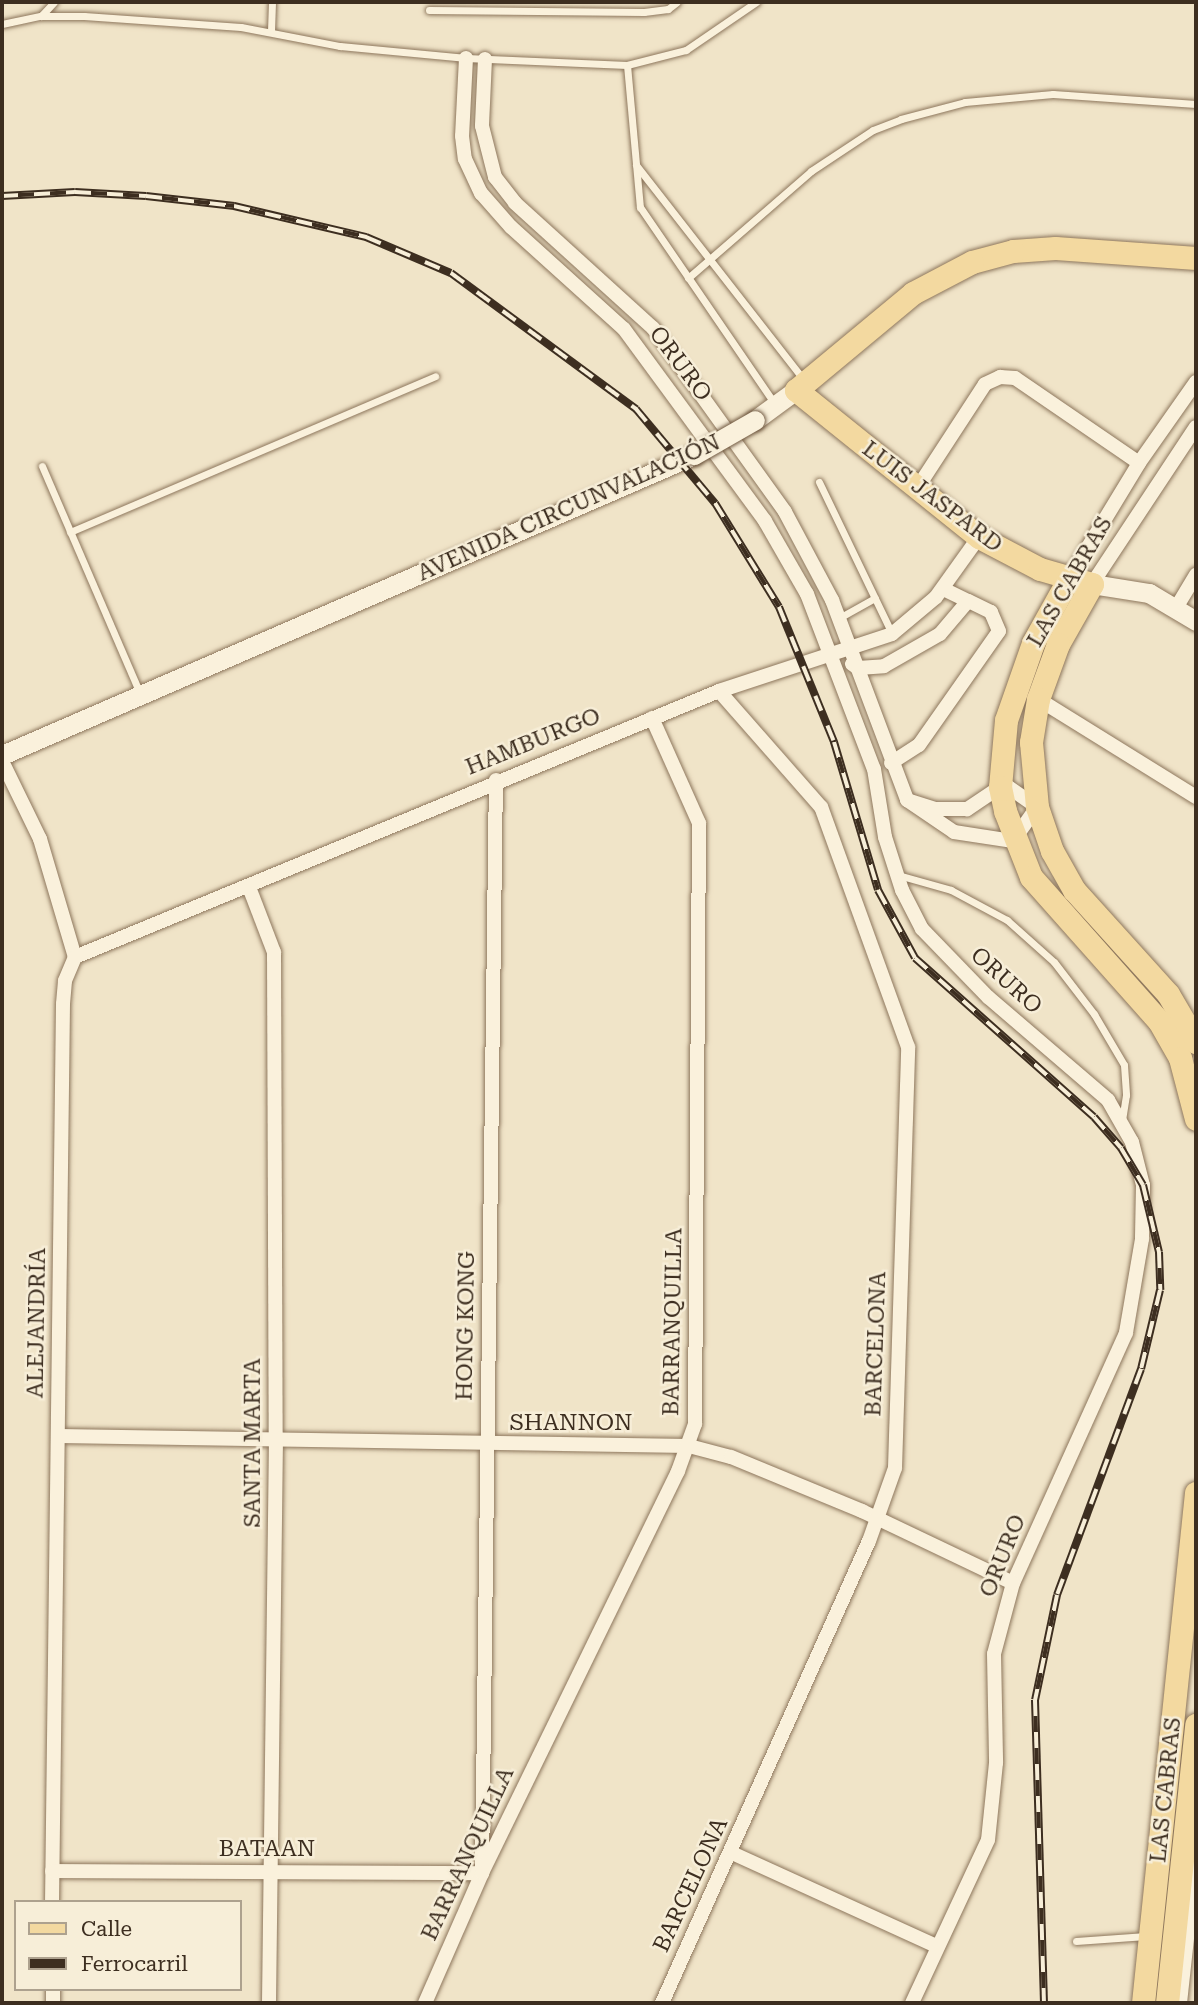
<!DOCTYPE html>
<meta charset="utf-8">
<style>
body{margin:0}
#map{position:relative;width:1198px;height:2005px;overflow:hidden;background:#f0e4c8;font-family:"Roboto Serif",serif}
div>[style]{position:absolute}
.roads{filter:drop-shadow(0 0 2px #8d765c) drop-shadow(0 0 2px #8d765c)}
.lane>*{height:7px;margin:-3.5px;padding:0 3.5px;transform-origin:3.5px;border-radius:3.5px;background:#faf1dc}
.street>*{height:14px;margin:-7px;padding:0 7px;transform-origin:7px;border-radius:7px;background:#faf1dc}
.secondary>*{height:19px;margin:-9.5px;padding:0 9.5px;transform-origin:9.5px;border-radius:9.5px;background:#faf1dc}
.primary>*{height:23px;margin:-11.5px;padding:0 11.5px;transform-origin:11.5px;border-radius:11.5px;background:#f3d9a0}
.rail>*{height:8px;margin-top:-4px;transform-origin:0;background:repeating-linear-gradient(90deg,#f7eed8 0 16px,#3d2e20 0 32px);box-sizing:border-box;border-block:2px solid #3d2e20}
.bridges{filter:drop-shadow(0 0 2px #6f573f) drop-shadow(0 0 2px #6f573f)}
.secondary-bridge>*{height:19px;margin:-9.5px;padding:0 9.5px;transform-origin:9.5px;border-radius:9.5px;background:#faf1dc}
span{translate:-50% -50%;white-space:nowrap;text-align:center;line-height:1.15;-webkit-text-stroke:5px #f7eed8;paint-order:stroke}
.street-label{font-size:23px;color:#3d2e20}
.frame{position:absolute;inset:0;border:4px solid #3d2e20;pointer-events:none}
.legend{position:absolute;left:14px;top:1900px;width:228px;height:91px;box-sizing:border-box;background:#f7eed8;border:2px solid #ada18e;margin:0;padding:9px 12px;list-style:none;font-size:21px;color:#3d2e20}
.legend li{display:flex;align-items:center;gap:14px;height:35px}
.legend b{width:35px;border:2px solid #ada18e}
</style>
<div id="map">
<div class="roads">
<div class="lane">
<div style="left:429px;top:10px;width:215px;rotate:0.5deg"></div>
<div style="left:644px;top:12px;width:24px;rotate:-7deg"></div>
<div style="left:668px;top:9px;width:11px;rotate:-38deg"></div>
<div style="left:41px;top:16px;width:19px;rotate:-47deg"></div>
<div style="left:2px;top:24px;width:40px;rotate:-12deg"></div>
<div style="left:41px;top:16px;width:43px"></div>
<div style="left:84px;top:16px;width:157px;rotate:4deg"></div>
<div style="left:241px;top:27px;width:101px;rotate:10.9deg"></div>
<div style="left:340px;top:46px;width:127px;rotate:5.4deg"></div>
<div style="left:466px;top:58px;width:161px;rotate:2.5deg"></div>
<div style="left:627px;top:65px;width:61px;rotate:-14.3deg"></div>
<div style="left:686px;top:50px;width:85px;rotate:-34.4deg"></div>
<div style="left:271px;top:31px;width:29px;rotate:-88deg"></div>
<div style="left:627px;top:65px;width:143px;rotate:84.8deg"></div>
<div style="left:640px;top:207px;width:239px;rotate:55.6deg"></div>
<div style="left:636px;top:165px;width:271px;rotate:52deg"></div>
<div style="left:688px;top:278px;width:163px;rotate:-41deg"></div>
<div style="left:811px;top:171px;width:74px;rotate:-33.5deg"></div>
<div style="left:873px;top:130px;width:30px;rotate:-21deg"></div>
<div style="left:901px;top:119px;width:66px;rotate:-14.9deg"></div>
<div style="left:965px;top:102px;width:88px;rotate:-5.2deg"></div>
<div style="left:1053px;top:94px;width:143px;rotate:4deg"></div>
<div style="left:42px;top:466px;width:248px;rotate:66.7deg"></div>
<div style="left:819px;top:482px;width:169px;rotate:64.3deg"></div>
<div style="left:70px;top:532px;width:397px;rotate:-23.1deg"></div>
<div style="left:839px;top:618px;width:41px;rotate:-29.1deg"></div>
<div style="left:898px;top:875px;width:55px;rotate:15.8deg"></div>
<div style="left:951px;top:890px;width:64px;rotate:28.2deg"></div>
<div style="left:1007px;top:920px;width:63px;rotate:41.8deg"></div>
<div style="left:1054px;top:962px;width:66px;rotate:52.4deg"></div>
<div style="left:1094px;top:1014px;width:59px;rotate:59.5deg"></div>
<div style="left:1124px;top:1065px;width:30px;rotate:86deg"></div>
<div style="left:1126px;top:1095px;width:26px;rotate:99deg"></div>
<div style="left:1076px;top:1941px;width:70px;rotate:-4.1deg"></div>
</div>
<div class="street">
<div style="left:466px;top:58px;width:78px;rotate:92.9deg"></div>
<div style="left:462px;top:136px;width:23px;rotate:83deg"></div>
<div style="left:465px;top:159px;width:38px;rotate:65deg"></div>
<div style="left:481px;top:193px;width:45px;rotate:48.6deg"></div>
<div style="left:511px;top:227px;width:152px;rotate:42.1deg"></div>
<div style="left:624px;top:329px;width:238px;rotate:53.7deg"></div>
<div style="left:765px;top:521px;width:84px;rotate:60.1deg"></div>
<div style="left:807px;top:594px;width:187px;rotate:69.1deg"></div>
<div style="left:874px;top:769px;width:69px;rotate:80.8deg"></div>
<div style="left:885px;top:837px;width:56px;rotate:72.2deg"></div>
<div style="left:902px;top:890px;width:44px;rotate:62.9deg"></div>
<div style="left:922px;top:929px;width:95px;rotate:45.9deg"></div>
<div style="left:988px;top:997px;width:158px;rotate:40.6deg"></div>
<div style="left:1108px;top:1100px;width:48px;rotate:60.3deg"></div>
<div style="left:1132px;top:1142px;width:44px;rotate:75.7deg"></div>
<div style="left:1143px;top:1185px;width:54px;rotate:91.1deg"></div>
<div style="left:1142px;top:1239px;width:95px;rotate:99.7deg"></div>
<div style="left:1126px;top:1333px;width:274px;rotate:114.3deg"></div>
<div style="left:1013px;top:1583px;width:73px;rotate:105deg"></div>
<div style="left:994px;top:1654px;width:109px;rotate:88.9deg"></div>
<div style="left:996px;top:1763px;width:77px;rotate:95.9deg"></div>
<div style="left:988px;top:1840px;width:180px;rotate:115deg"></div>
<div style="left:485px;top:59px;width:67px;rotate:92.6deg"></div>
<div style="left:482px;top:126px;width:53px;rotate:75.7deg"></div>
<div style="left:495px;top:177px;width:33px;rotate:52deg"></div>
<div style="left:515px;top:203px;width:186px;rotate:42.2deg"></div>
<div style="left:653px;top:328px;width:226px;rotate:54.3deg"></div>
<div style="left:785px;top:512px;width:100px;rotate:61.9deg"></div>
<div style="left:832px;top:600px;width:214px;rotate:69.4deg"></div>
<div style="left:907px;top:800px;width:57px;rotate:34.2deg"></div>
<div style="left:954px;top:832px;width:60px;rotate:8.7deg"></div>
<div style="left:1013px;top:841px;width:42px;rotate:-54.8deg"></div>
<div style="left:1037px;top:807px;width:35px;rotate:-145deg"></div>
<div style="left:1008px;top:787px;width:8px;rotate:180deg"></div>
<div style="left:1000px;top:787px;width:40px;rotate:146deg"></div>
<div style="left:967px;top:809px;width:32px;rotate:180deg"></div>
<div style="left:935px;top:809px;width:29px;rotate:-162deg"></div>
<div style="left:916px;top:490px;width:126px;rotate:-56.9deg"></div>
<div style="left:985px;top:384px;width:17px;rotate:-25deg"></div>
<div style="left:1000px;top:377px;width:15px;rotate:4deg"></div>
<div style="left:1015px;top:378px;width:150px;rotate:34.4deg"></div>
<div style="left:1068px;top:580px;width:137px;rotate:-58.7deg"></div>
<div style="left:1139px;top:463px;width:99px;rotate:-54.9deg"></div>
<div style="left:1092px;top:584px;width:188px;rotate:-56.5deg"></div>
<div style="left:1176px;top:608px;width:39px;rotate:-59deg"></div>
<div style="left:852px;top:664px;width:7px;rotate:34deg"></div>
<div style="left:858px;top:668px;width:26px;rotate:-4deg"></div>
<div style="left:884px;top:666px;width:64px;rotate:-29.7deg"></div>
<div style="left:940px;top:634px;width:43px;rotate:-49.7deg"></div>
<div style="left:968px;top:601px;width:28px;rotate:-154deg"></div>
<div style="left:1038px;top:699px;width:186px;rotate:31.8deg"></div>
<div style="left:2px;top:761px;width:87px;rotate:64deg"></div>
<div style="left:40px;top:839px;width:123px;rotate:73.5deg"></div>
<div style="left:75px;top:957px;width:26px;rotate:113deg"></div>
<div style="left:65px;top:981px;width:23px;rotate:95deg"></div>
<div style="left:63px;top:1004px;width:898px;rotate:90.7deg"></div>
<div style="left:891px;top:763px;width:33px;rotate:-33deg"></div>
<div style="left:919px;top:745px;width:139px;rotate:-54.9deg"></div>
<div style="left:999px;top:631px;width:21px;rotate:-113deg"></div>
<div style="left:991px;top:612px;width:25px;rotate:-154deg"></div>
<div style="left:249px;top:887px;width:70px;rotate:69deg"></div>
<div style="left:274px;top:952px;width:486px;rotate:89.8deg"></div>
<div style="left:276px;top:1438px;width:565px;rotate:90.71deg"></div>
<div style="left:75px;top:957px;width:697px;rotate:-22.44deg"></div>
<div style="left:719px;top:691px;width:182px;rotate:-18.2deg"></div>
<div style="left:892px;top:634px;width:57px;rotate:-40.1deg"></div>
<div style="left:936px;top:597px;width:74px;rotate:-54.4deg"></div>
<div style="left:59px;top:1436px;width:630px;rotate:0.91deg"></div>
<div style="left:689px;top:1446px;width:43px;rotate:14.7deg"></div>
<div style="left:731px;top:1457px;width:142px;rotate:22.4deg"></div>
<div style="left:862px;top:1511px;width:167px;rotate:25.5deg"></div>
<div style="left:732px;top:1853px;width:226px;rotate:24.5deg"></div>
<div style="left:52px;top:1871px;width:430px;rotate:0.3deg"></div>
<div style="left:482px;top:1873px;width:1093px;rotate:-89.27deg"></div>
<div style="left:53px;top:1989px;width:14px;rotate:90deg"></div>
<div style="left:425px;top:2003px;width:142px;rotate:-66.3deg"></div>
<div style="left:482px;top:1873px;width:447px;rotate:-64deg"></div>
<div style="left:678px;top:1471px;width:50px;rotate:-70.1deg"></div>
<div style="left:695px;top:1424px;width:601px;rotate:-89.62deg"></div>
<div style="left:699px;top:823px;width:115px;rotate:-114.1deg"></div>
<div style="left:662px;top:2003px;width:506px;rotate:-65.87deg"></div>
<div style="left:869px;top:1541px;width:77px;rotate:-70.4deg"></div>
<div style="left:895px;top:1468px;width:421px;rotate:-88.2deg"></div>
<div style="left:908px;top:1047px;width:255px;rotate:-109.9deg"></div>
<div style="left:821px;top:807px;width:154px;rotate:-131.3deg"></div>
<div style="left:1180px;top:2003px;width:149px;rotate:-83.8deg"></div>
</div>
<div class="secondary">
<div style="left:755px;top:420px;width:51px;rotate:-36.2deg"></div>
<div style="left:1092px;top:584px;width:58px;rotate:9deg"></div>
<div style="left:1149px;top:593px;width:55px;rotate:30.8deg"></div>
<div style="left:2px;top:755px;width:754px;rotate:-23.44deg"></div>
</div>
<div class="primary">
<div style="left:1196px;top:258px;width:141px;rotate:-175.9deg"></div>
<div style="left:1055px;top:248px;width:42px;rotate:175.9deg"></div>
<div style="left:1013px;top:251px;width:42px;rotate:165deg"></div>
<div style="left:972px;top:262px;width:67px;rotate:152.3deg"></div>
<div style="left:913px;top:293px;width:152px;rotate:140.3deg"></div>
<div style="left:796px;top:390px;width:235px;rotate:38.8deg"></div>
<div style="left:979px;top:537px;width:69px;rotate:27.7deg"></div>
<div style="left:1040px;top:569px;width:54px;rotate:16.1deg"></div>
<div style="left:1092px;top:584px;width:69px;rotate:119.5deg"></div>
<div style="left:1058px;top:644px;width:59px;rotate:110deg"></div>
<div style="left:1038px;top:699px;width:44px;rotate:99.2deg"></div>
<div style="left:1031px;top:742px;width:65px;rotate:84.7deg"></div>
<div style="left:1037px;top:807px;width:46px;rotate:71.2deg"></div>
<div style="left:1052px;top:851px;width:45px;rotate:60.6deg"></div>
<div style="left:1074px;top:890px;width:140px;rotate:47.9deg"></div>
<div style="left:1168px;top:994px;width:56px;rotate:59.7deg"></div>
<div style="left:1068px;top:580px;width:72px;rotate:119.1deg"></div>
<div style="left:1033px;top:643px;width:82px;rotate:109.3deg"></div>
<div style="left:1006px;top:720px;width:67px;rotate:95.1deg"></div>
<div style="left:1000px;top:787px;width:25px;rotate:78deg"></div>
<div style="left:1005px;top:811px;width:71px;rotate:68.5deg"></div>
<div style="left:1031px;top:877px;width:193px;rotate:48.4deg"></div>
<div style="left:1159px;top:1021px;width:43px;rotate:60.4deg"></div>
<div style="left:1180px;top:1058px;width:63px;rotate:75.3deg"></div>
<div style="left:1143px;top:2003px;width:513px;rotate:-84.07deg"></div>
<div style="left:1167px;top:2003px;width:280px;rotate:-84deg"></div>
</div>
</div>
<div class="rail">
<div style="left:2px;top:196px;width:73px;rotate:-3.1deg"></div>
<div style="left:75px;top:192px;width:71px;rotate:3.2deg"></div>
<div style="left:146px;top:196px;width:89px;rotate:6.5deg"></div>
<div style="left:234px;top:206px;width:136px;rotate:13.2deg"></div>
<div style="left:366px;top:237px;width:92px;rotate:23deg"></div>
<div style="left:451px;top:273px;width:230px;rotate:36.3deg"></div>
<div style="left:636px;top:409px;width:123px;rotate:50deg"></div>
<div style="left:715px;top:503px;width:122px;rotate:58.4deg"></div>
<div style="left:779px;top:607px;width:146px;rotate:67.8deg"></div>
<div style="left:834px;top:742px;width:154px;rotate:73.4deg"></div>
<div style="left:878px;top:890px;width:77px;rotate:61.4deg"></div>
<div style="left:915px;top:958px;width:239px;rotate:41.6deg"></div>
<div style="left:1094px;top:1117px;width:41px;rotate:48.9deg"></div>
<div style="left:1121px;top:1148px;width:43px;rotate:59.3deg"></div>
<div style="left:1143px;top:1185px;width:69px;rotate:76.6deg"></div>
<div style="left:1159px;top:1252px;width:38px;rotate:88deg"></div>
<div style="left:1160px;top:1290px;width:81px;rotate:103.5deg"></div>
<div style="left:1141px;top:1369px;width:241px;rotate:110.4deg"></div>
<div style="left:1057px;top:1595px;width:107px;rotate:101.8deg"></div>
<div style="left:1035px;top:1700px;width:303px;rotate:88.3deg"></div>
</div>
<div class="bridges">
<div class="secondary-bridge">
<div style="left:694px;top:455px;width:70px;rotate:-29.8deg"></div>
</div>
</div>
<div class="street-label">
<span style="left:680px;top:364px;rotate:53deg">ORURO</span>
<span style="left:932px;top:497px;rotate:37deg">LUIS JASPARD</span>
<span style="left:569px;top:508px;rotate:-24deg">AVENIDA CIRCUNVALACIÓN</span>
<span style="left:1070px;top:582px;rotate:-60deg">LAS CABRAS</span>
<span style="left:533px;top:742px;rotate:-22deg">HAMBURGO</span>
<span style="left:1006px;top:981px;rotate:42deg">ORURO</span>
<span style="left:673px;top:1322px;rotate:-89deg">BARRANQUILLA</span>
<span style="left:37px;top:1323px;rotate:-89deg">ALEJANDRÍA</span>
<span style="left:466px;top:1326px;rotate:-89deg">HONG KONG</span>
<span style="left:876px;top:1344px;rotate:-88deg">BARCELONA</span>
<span style="left:571px;top:1423px">SHANNON</span>
<span style="left:253px;top:1443px;rotate:-90deg">SANTA MARTA</span>
<span style="left:1003px;top:1556px;rotate:-68deg">ORURO</span>
<span style="left:1166px;top:1790px;rotate:-84deg">LAS CABRAS</span>
<span style="left:267px;top:1849px">BATAAN</span>
<span style="left:468px;top:1854px;rotate:-65deg">BARRANQUILLA</span>
<span style="left:691px;top:1885px;rotate:-65deg">BARCELONA</span>
</div>
<div class="frame"></div>
<ul class="legend">
<li><b style="height:9px;background:#f3d9a0"></b>Calle</li>
<li><b style="height:9px;background:#3d2e20"></b>Ferrocarril</li>
</ul>
</div>
